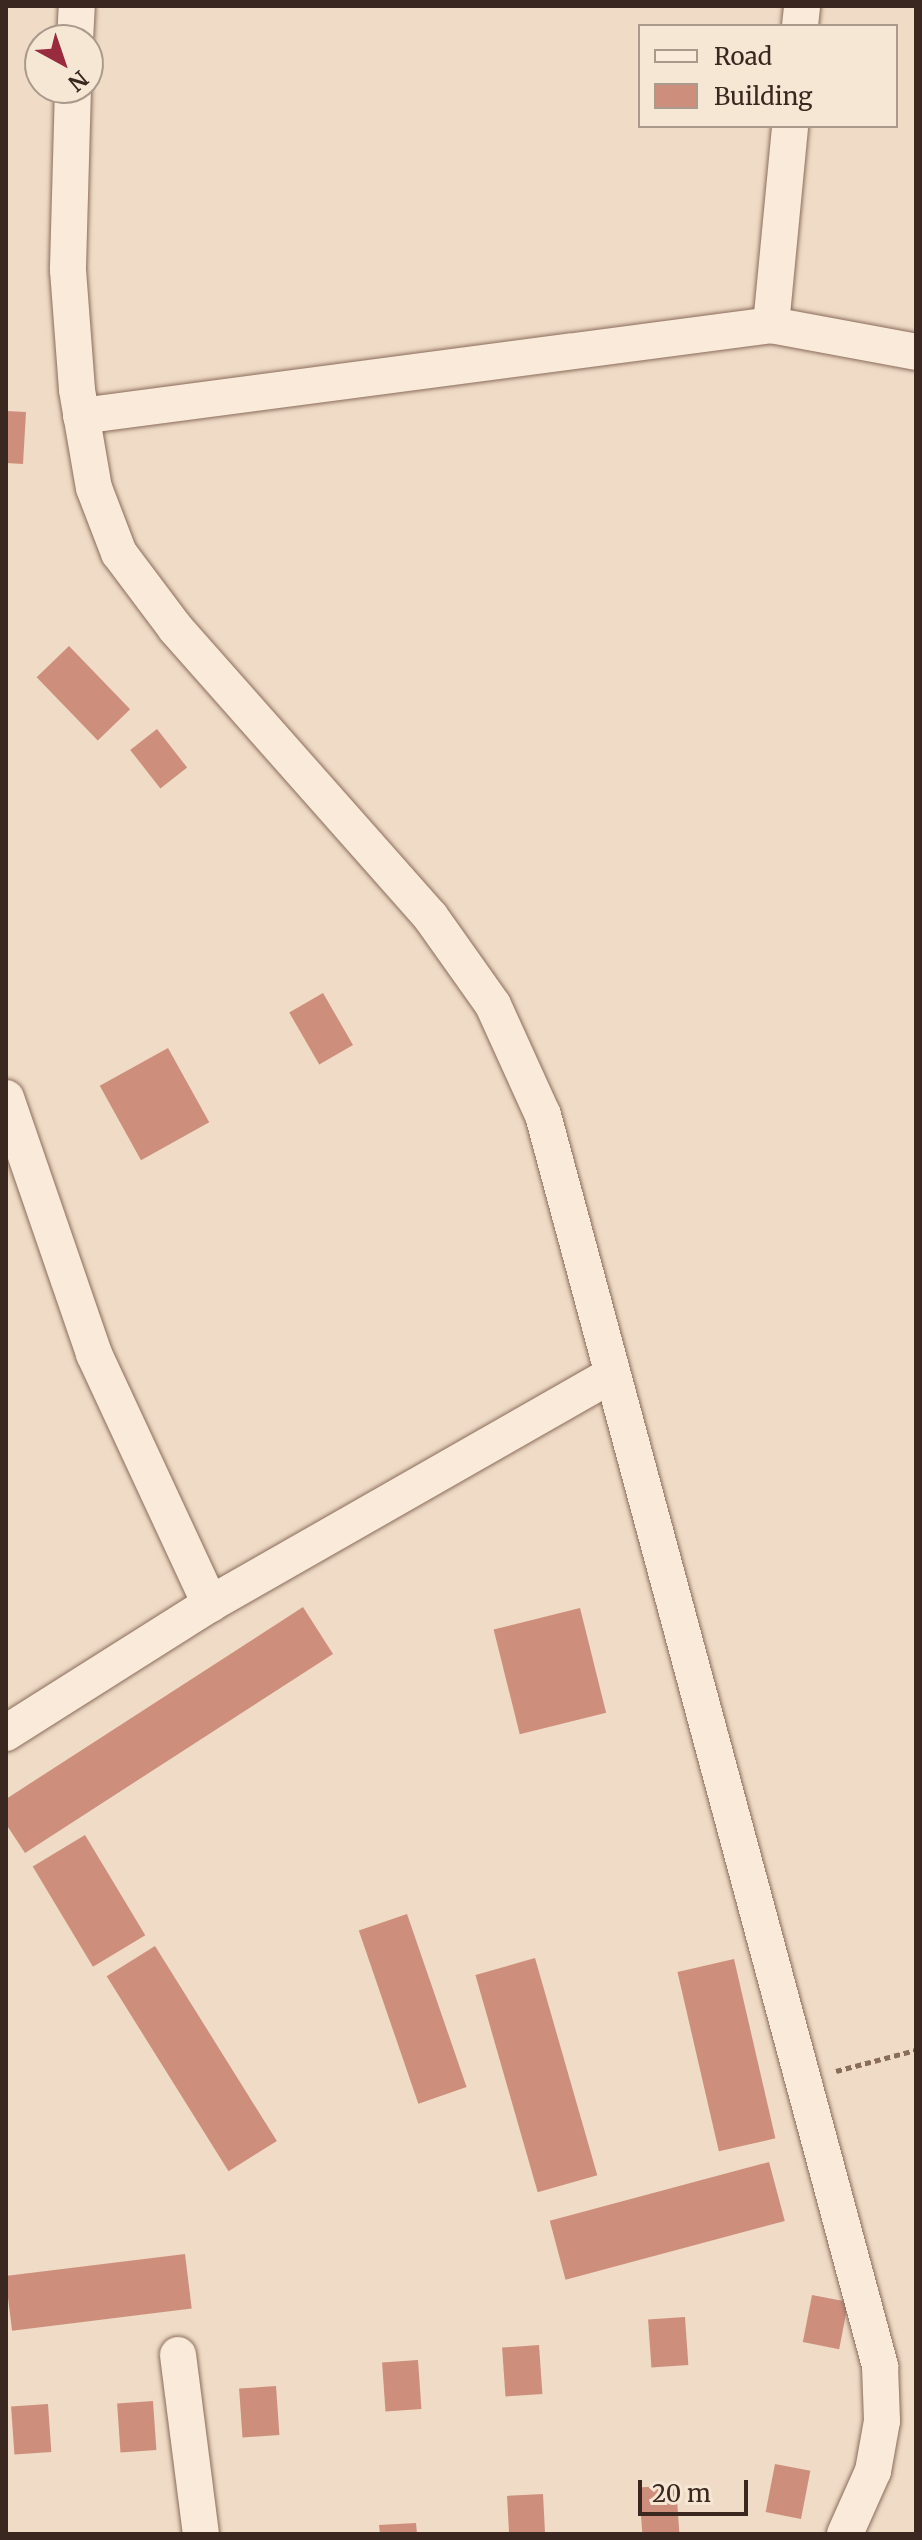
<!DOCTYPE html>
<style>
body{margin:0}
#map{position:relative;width:922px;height:2540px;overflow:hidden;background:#efdbc6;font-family:Merriweather,serif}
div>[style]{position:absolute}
.building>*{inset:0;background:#cd8f7c;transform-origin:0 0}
.path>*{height:5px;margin-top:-2.5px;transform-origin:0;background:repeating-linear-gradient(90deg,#8a6c5b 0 6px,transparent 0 10px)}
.roads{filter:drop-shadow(0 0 2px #8a6c5b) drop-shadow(0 0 2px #8a6c5b)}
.street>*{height:36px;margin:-18px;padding:0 18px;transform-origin:18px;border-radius:18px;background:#f9ead9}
span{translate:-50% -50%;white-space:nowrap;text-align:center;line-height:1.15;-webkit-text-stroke:6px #f6e7d5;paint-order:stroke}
.frame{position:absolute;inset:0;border:8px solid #3a271f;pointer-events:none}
.legend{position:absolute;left:638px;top:24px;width:260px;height:104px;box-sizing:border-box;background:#f6e7d5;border:2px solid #ab9a8c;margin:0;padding:10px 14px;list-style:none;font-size:24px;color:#3a271f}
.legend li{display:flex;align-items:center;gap:16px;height:40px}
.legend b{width:40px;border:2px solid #ab9a8c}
.north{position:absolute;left:24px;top:24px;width:80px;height:80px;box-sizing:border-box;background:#f6e7d5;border:2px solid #ab9a8c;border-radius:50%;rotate:140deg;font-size:22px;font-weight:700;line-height:32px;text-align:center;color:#3a271f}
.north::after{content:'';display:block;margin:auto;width:28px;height:36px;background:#992b3f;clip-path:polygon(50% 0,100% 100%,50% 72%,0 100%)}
.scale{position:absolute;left:638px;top:2480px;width:110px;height:36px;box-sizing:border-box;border:4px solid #3a271f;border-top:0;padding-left:10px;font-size:24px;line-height:28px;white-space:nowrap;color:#3a271f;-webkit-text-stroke:6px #f6e7d5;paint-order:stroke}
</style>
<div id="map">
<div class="building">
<div style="clip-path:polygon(6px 411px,26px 412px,23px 464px,6px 463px)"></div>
<div style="left:69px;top:646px;width:88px;height:45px;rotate:46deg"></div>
<div style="left:157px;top:729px;width:49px;height:34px;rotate:52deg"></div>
<div style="left:323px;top:993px;width:60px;height:39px;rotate:60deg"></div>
<div style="left:168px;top:1048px;width:85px;height:78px;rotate:61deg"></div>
<div style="clip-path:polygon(303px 1607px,333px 1654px,25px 1853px,6px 1824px,6px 1799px)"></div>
<div style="left:580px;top:1608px;width:108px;height:89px;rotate:76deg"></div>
<div style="left:85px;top:1835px;width:117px;height:61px;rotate:59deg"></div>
<div style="left:407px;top:1914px;width:183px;height:51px;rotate:71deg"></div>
<div style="left:155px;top:1946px;width:230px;height:57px;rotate:58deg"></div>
<div style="left:535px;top:1958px;width:226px;height:62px;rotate:74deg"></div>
<div style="left:734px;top:1959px;width:184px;height:58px;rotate:77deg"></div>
<div style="left:769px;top:2162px;width:61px;height:227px;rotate:75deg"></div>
<div style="left:185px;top:2254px;width:55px;height:181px;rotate:83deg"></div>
<div style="left:812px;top:2295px;width:37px;height:48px;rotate:11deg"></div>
<div style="left:685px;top:2317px;width:48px;height:37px;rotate:86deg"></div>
<div style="left:539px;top:2345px;width:49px;height:37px;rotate:86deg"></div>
<div style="left:418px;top:2360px;width:49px;height:36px;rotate:86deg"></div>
<div style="left:276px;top:2386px;width:49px;height:37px;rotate:86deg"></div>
<div style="left:153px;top:2401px;width:49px;height:36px;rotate:86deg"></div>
<div style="left:48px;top:2404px;width:48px;height:37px;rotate:86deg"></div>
<div style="left:775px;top:2464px;width:36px;height:49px;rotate:11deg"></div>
<div style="left:676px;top:2485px;width:49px;height:37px;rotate:86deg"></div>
<div style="left:543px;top:2494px;width:40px;height:36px;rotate:87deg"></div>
<div style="clip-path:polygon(416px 2523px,417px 2534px,380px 2534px,379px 2525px)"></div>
</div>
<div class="path">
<div style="left:836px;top:2071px;width:83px;rotate:-14.7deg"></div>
</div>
<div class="roads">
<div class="street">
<div style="left:800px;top:26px;width:20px;rotate:-84deg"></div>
<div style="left:75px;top:40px;width:34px;rotate:-87deg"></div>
<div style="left:73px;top:88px;width:182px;rotate:91.6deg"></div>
<div style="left:68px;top:270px;width:120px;rotate:85.7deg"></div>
<div style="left:77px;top:390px;width:99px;rotate:80.2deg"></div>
<div style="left:94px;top:488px;width:70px;rotate:69deg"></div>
<div style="left:119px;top:553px;width:95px;rotate:53.1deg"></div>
<div style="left:176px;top:629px;width:383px;rotate:48.5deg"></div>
<div style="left:430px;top:916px;width:109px;rotate:54.7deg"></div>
<div style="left:493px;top:1005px;width:121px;rotate:65.6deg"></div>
<div style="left:543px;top:1115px;width:1296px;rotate:74.92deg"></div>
<div style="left:880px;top:2366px;width:55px;rotate:87.9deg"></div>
<div style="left:882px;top:2421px;width:51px;rotate:100.2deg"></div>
<div style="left:873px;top:2471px;width:69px;rotate:114deg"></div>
<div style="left:771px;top:325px;width:147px;rotate:10.5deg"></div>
<div style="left:81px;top:416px;width:696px;rotate:-7.51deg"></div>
<div style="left:771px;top:325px;width:200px;rotate:-84.5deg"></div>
<div style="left:6px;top:1098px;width:271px;rotate:71deg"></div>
<div style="left:94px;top:1354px;width:276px;rotate:65.1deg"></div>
<div style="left:6px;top:1733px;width:241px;rotate:-32.3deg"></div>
<div style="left:210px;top:1604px;width:462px;rotate:-29.7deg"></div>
<div style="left:178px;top:2355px;width:180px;rotate:82.7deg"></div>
</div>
</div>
<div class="frame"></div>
<ul class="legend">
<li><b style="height:10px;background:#f9ead9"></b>Road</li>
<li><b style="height:22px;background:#cd8f7c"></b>Building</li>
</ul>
<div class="north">N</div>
<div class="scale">20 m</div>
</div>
